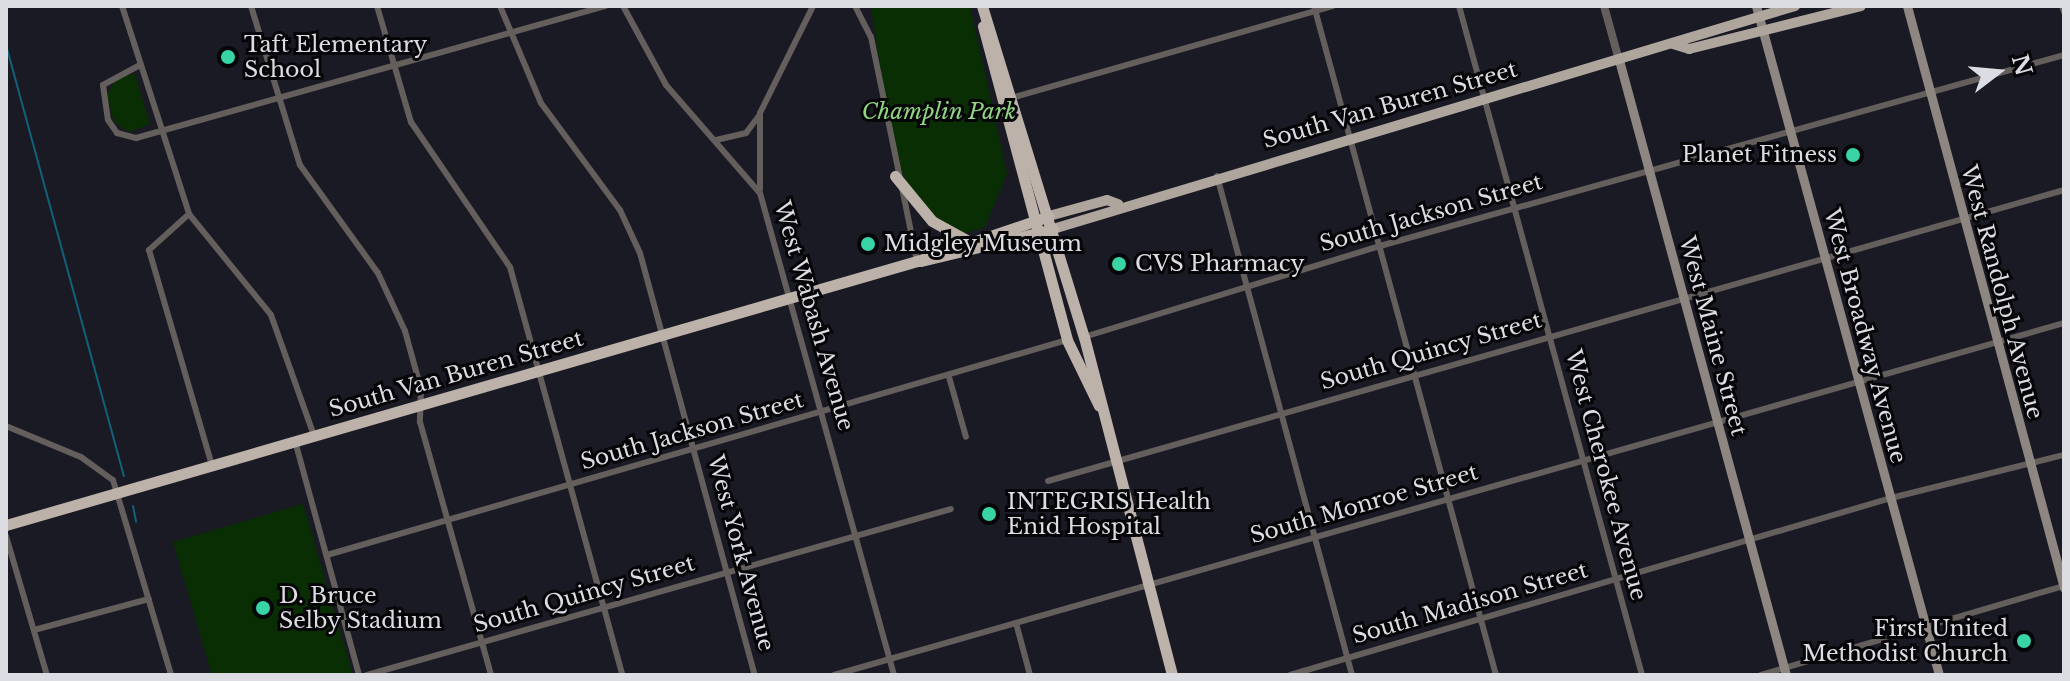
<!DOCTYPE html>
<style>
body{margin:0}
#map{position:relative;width:2070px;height:681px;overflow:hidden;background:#1a1a24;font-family:"Libre Baskerville",serif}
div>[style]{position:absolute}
.green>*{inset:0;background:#0a2e03}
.stream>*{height:2px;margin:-1px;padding:0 1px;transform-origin:1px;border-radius:1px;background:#10617a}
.minor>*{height:6px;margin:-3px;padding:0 3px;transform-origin:3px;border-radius:3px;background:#645f5c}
.tertiary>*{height:8px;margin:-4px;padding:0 4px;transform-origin:4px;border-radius:4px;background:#645f5c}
.secondary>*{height:9px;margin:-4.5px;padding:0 4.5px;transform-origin:4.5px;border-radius:4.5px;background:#8e8680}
.primary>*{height:10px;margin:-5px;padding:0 5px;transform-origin:5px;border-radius:5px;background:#aea59d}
.trunk>*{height:11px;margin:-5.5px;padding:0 5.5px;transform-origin:5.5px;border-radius:5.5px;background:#bdb2aa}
.dots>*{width:22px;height:22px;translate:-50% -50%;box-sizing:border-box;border:4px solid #060609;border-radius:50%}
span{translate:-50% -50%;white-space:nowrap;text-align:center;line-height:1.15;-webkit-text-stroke:6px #060609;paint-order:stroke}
.poi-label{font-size:22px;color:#dcdce3}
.left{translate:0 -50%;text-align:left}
.right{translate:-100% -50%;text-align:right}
.street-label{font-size:22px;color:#dcdce3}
.park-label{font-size:22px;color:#91d582;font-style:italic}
.frame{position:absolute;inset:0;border:8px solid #dcdce3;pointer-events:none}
.north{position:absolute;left:1958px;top:32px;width:80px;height:80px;-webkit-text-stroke:6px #060609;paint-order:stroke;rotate:74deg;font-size:22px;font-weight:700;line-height:32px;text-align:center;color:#dcdce3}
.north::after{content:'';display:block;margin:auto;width:28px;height:36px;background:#dcdce3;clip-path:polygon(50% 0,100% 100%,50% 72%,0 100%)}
</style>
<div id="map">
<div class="green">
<div style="clip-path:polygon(871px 6px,970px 6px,1007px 174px,985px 227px,962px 234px,930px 214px,907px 185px,891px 140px)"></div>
<div style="clip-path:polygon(135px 74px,150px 124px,129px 132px,114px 122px,107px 96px,116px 77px)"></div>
<div style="clip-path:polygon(303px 504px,353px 675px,212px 675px,173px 542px)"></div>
</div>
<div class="stream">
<div style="left:6px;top:45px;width:447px;rotate:74.7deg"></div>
<div style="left:133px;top:506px;width:16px;rotate:79deg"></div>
</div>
<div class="minor">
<div style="left:122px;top:6px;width:219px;rotate:72.1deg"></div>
<div style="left:189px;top:214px;width:130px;rotate:50.9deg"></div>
<div style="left:271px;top:315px;width:128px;rotate:70.4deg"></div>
<div style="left:251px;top:6px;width:166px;rotate:72.9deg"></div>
<div style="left:300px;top:165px;width:133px;rotate:54.2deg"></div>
<div style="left:378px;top:273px;width:64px;rotate:65deg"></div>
<div style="left:405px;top:331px;width:60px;rotate:74.6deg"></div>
<div style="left:421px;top:389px;width:33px;rotate:92deg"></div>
<div style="left:420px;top:422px;width:263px;rotate:74.3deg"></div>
<div style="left:377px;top:6px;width:121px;rotate:73.7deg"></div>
<div style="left:411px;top:122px;width:176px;rotate:55.7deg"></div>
<div style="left:510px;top:267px;width:423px;rotate:74.6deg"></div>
<div style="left:500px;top:6px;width:105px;rotate:67.1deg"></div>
<div style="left:541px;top:103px;width:133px;rotate:53.6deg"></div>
<div style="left:620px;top:210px;width:47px;rotate:65.1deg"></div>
<div style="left:640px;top:253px;width:437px;rotate:74.8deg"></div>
<div style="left:623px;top:6px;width:90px;rotate:61.4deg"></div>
<div style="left:666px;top:85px;width:143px;rotate:49deg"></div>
<div style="left:760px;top:193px;width:500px;rotate:74.46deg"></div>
<div style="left:855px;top:6px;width:35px;rotate:63deg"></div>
<div style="left:871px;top:37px;width:229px;rotate:78.4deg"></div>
<div style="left:1314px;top:6px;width:693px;rotate:74.78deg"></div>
<div style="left:1459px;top:6px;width:694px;rotate:74.7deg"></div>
<div style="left:2062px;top:6px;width:6px;rotate:72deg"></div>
<div style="left:140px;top:65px;width:42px;rotate:151.6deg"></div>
<div style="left:103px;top:85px;width:35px;rotate:82deg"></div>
<div style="left:108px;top:120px;width:16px;rotate:55deg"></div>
<div style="left:117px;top:133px;width:20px;rotate:15deg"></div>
<div style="left:136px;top:138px;width:488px;rotate:-15.7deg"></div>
<div style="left:1015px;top:97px;width:331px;rotate:-16deg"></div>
<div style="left:716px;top:140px;width:31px;rotate:-13deg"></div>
<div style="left:746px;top:133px;width:21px;rotate:-53deg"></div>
<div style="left:1217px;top:176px;width:517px;rotate:74.86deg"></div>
<div style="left:760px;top:189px;width:76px;rotate:-90deg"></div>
<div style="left:760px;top:113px;width:119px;rotate:-63.6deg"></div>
<div style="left:189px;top:214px;width:54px;rotate:138deg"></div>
<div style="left:149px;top:250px;width:224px;rotate:73.7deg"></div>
<div style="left:1084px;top:337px;width:310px;rotate:-17.1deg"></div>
<div style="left:1380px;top:246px;width:710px;rotate:-15.6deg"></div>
<div style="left:949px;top:377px;width:62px;rotate:74.2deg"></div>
<div style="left:6px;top:426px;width:81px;rotate:22.5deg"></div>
<div style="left:81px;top:457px;width:39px;rotate:36deg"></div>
<div style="left:113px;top:480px;width:203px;rotate:73.4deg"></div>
<div style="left:295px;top:441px;width:243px;rotate:74.7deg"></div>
<div style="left:1048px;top:481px;width:1057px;rotate:-15.98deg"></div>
<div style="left:6px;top:536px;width:145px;rotate:73.6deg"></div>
<div style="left:327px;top:555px;width:771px;rotate:-16.2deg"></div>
<div style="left:1016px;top:623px;width:54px;rotate:74.9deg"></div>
<div style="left:34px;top:630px;width:119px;rotate:-15.1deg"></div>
<div style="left:367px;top:675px;width:607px;rotate:-15.87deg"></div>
<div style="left:834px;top:675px;width:1279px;rotate:-15.97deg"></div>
<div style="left:1290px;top:675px;width:627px;rotate:-16.41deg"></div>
<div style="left:1891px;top:498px;width:178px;rotate:-14deg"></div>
<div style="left:1761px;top:675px;width:316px;rotate:-16.4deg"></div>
</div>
<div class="tertiary">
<div style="left:1604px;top:6px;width:56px;rotate:74.5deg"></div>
</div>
<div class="secondary">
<div style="left:1756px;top:6px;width:694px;rotate:74.7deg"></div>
<div style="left:1907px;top:6px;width:603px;rotate:74.9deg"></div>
<div style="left:1619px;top:60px;width:637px;rotate:74.81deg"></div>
</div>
<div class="primary">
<div style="left:1673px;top:44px;width:17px;rotate:17deg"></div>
<div style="left:1689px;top:49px;width:177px;rotate:-14deg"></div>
<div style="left:1049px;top:216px;width:60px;rotate:-15.4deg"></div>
<div style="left:1107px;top:200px;width:12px;rotate:20deg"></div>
<div style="left:1053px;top:229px;width:775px;rotate:-16.73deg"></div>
</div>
<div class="trunk">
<div style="left:982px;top:6px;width:346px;rotate:72.9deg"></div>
<div style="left:1084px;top:337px;width:349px;rotate:75.4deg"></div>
<div style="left:983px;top:26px;width:325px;rotate:75deg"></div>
<div style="left:1067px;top:340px;width:73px;rotate:64.1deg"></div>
<div style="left:895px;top:176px;width:58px;rotate:50.6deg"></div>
<div style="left:932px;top:221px;width:39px;rotate:29deg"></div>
<div style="left:921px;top:261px;width:136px;rotate:-13.6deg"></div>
<div style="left:6px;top:525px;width:948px;rotate:-16.16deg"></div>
<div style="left:917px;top:261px;width:139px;rotate:-18.8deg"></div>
</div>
<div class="dots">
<div style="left:228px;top:57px;background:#39d4a5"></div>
<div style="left:1853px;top:155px;background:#39d4a5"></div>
<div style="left:868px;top:244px;background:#39d4a5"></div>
<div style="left:1119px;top:264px;background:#39d4a5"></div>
<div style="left:989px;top:514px;background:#39d4a5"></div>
<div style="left:263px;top:608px;background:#39d4a5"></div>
<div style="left:2024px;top:641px;background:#39d4a5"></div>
</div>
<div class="poi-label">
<span class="left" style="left:244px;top:57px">Taft Elementary<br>School</span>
<span class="right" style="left:1837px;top:155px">Planet Fitness</span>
<span class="left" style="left:884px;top:244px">Midgley Museum</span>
<span class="left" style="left:1135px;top:264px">CVS Pharmacy</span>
<span class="left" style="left:1007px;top:514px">INTEGRIS Health<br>Enid Hospital</span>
<span class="left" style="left:279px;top:608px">D. Bruce<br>Selby Stadium</span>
<span class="right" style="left:2008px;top:641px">First United<br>Methodist Church</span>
</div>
<div class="street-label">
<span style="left:1390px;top:105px;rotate:-16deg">South Van Buren Street</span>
<span style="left:1431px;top:213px;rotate:-16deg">South Jackson Street</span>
<span style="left:2002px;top:292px;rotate:75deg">West Randolph Avenue</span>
<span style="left:814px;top:316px;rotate:74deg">West Wabash Avenue</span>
<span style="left:1713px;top:336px;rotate:75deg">West Maine Street</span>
<span style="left:1865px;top:336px;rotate:75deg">West Broadway Avenue</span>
<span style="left:1431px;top:351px;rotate:-16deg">South Quincy Street</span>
<span style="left:456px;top:374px;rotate:-16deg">South Van Buren Street</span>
<span style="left:692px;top:431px;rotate:-16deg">South Jackson Street</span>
<span style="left:1606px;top:475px;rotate:75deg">West Cherokee Avenue</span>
<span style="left:1364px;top:504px;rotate:-16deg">South Monroe Street</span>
<span style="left:741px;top:553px;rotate:75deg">West York Avenue</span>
<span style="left:584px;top:594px;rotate:-16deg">South Quincy Street</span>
<span style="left:1470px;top:603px;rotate:-16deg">South Madison Street</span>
</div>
<div class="park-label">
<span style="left:939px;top:112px">Champlin Park</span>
</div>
<div class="frame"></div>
<div class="north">N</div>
</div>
